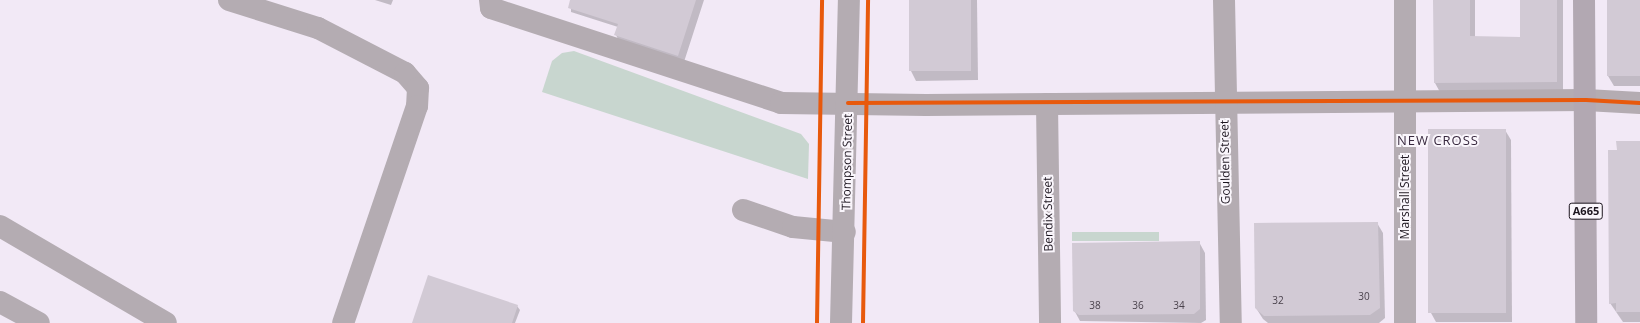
<!DOCTYPE html>
<style>
body{margin:0}
#map{position:relative;width:1640px;height:323px;overflow:hidden;background:#f2e9f6;font-family:"Open Sans",sans-serif}
div>[style]{position:absolute}
.green>*{inset:0;background:#c8d6cf;transform-origin:0 0}
.shadow>*{inset:0;background:#0003}
.building>*{inset:0;background:#d2cad5;transform-origin:0 0}
.minor>*{height:22px;margin:-11px;padding:0 11px;transform-origin:11px;border-radius:11px;background:#b4acb2}
.highway>*{height:22px;margin:-11px;padding:0 11px;transform-origin:11px;border-radius:11px;background:#b2a8b2}
.cycleway>*{height:4px;margin:-2px;padding:0 2px;transform-origin:2px;border-radius:2px;background:#e8590c}
span{translate:-50% -50%;white-space:nowrap;text-align:center;line-height:1.15;-webkit-text-stroke:4px #faf6fc;paint-order:stroke}
.number-label{font-size:10px;color:#4a424c}
.number-label span{-webkit-text-stroke-width:0}
.shield-label span{padding:1px 3px;background:#faf6fc;border:1px solid;border-radius:3px;-webkit-text-stroke-width:0}
.shield-label{font-size:11px;color:#1c151f;font-weight:700}
.street-label{font-size:12px;color:#1c151f}
.neighbourhood-label{font-size:13px;color:#38293f;letter-spacing:1px}
</style>
<div id="map">
<div class="green">
<div style="clip-path:polygon(574px 51px,801px 134px,809px 144px,808px 179px,542px 92px,552px 61px,562px 53px)"></div>
<div style="left:1159px;top:232px;width:9px;height:87px;rotate:90deg"></div>
</div>
<div class="shadow">
<div style="clip-path:polygon(375px 0,393px 0,391px 5px)"></div>
<div style="clip-path:polygon(571px 0,704px 0,683px 65px,621px 45px,616px 35px,618px 27px,571px 12px)"></div>
<div style="clip-path:polygon(910px 0,977px 0,978px 80px,916px 81px,911px 71px)"></div>
<div style="clip-path:polygon(1434px 0,1475px 0,1475px 37px,1521px 38px,1521px 0,1563px 0,1563px 93px,1441px 94px,1435px 83px)"></div>
<div style="clip-path:polygon(1608px 0,1640px 0,1640px 86px,1614px 86px,1608px 76px)"></div>
<div style="clip-path:polygon(1505px 130px,1511px 140px,1512px 322px,1436px 322px,1431px 313px)"></div>
<div style="clip-path:polygon(1640px 142px,1640px 322px,1623px 322px,1610px 303px,1618px 151px)"></div>
<div style="clip-path:polygon(1377px 223px,1383px 233px,1385px 318px,1379px 323px,1268px 323px,1263px 319px,1256px 308px)"></div>
<div style="clip-path:polygon(1199px 242px,1205px 253px,1206px 320px,1201px 323px,1080px 321px,1074px 310px)"></div>
<div style="clip-path:polygon(517px 306px,520px 310px,515px 323px,413px 323px)"></div>
</div>
<div class="building">
<div style="clip-path:polygon(570px 0,696px 0,678px 56px,614px 35px,618px 24px,568px 8px)"></div>
<div style="left:909px;top:0;width:62px;height:71px"></div>
<div style="clip-path:polygon(1433px 0,1470px 0,1470px 36px,1520px 37px,1520px 0,1557px 0,1557px 82px,1434px 83px)"></div>
<div style="left:1607px;top:0;width:33px;height:76px"></div>
<div style="left:1506px;top:129px;width:184px;height:78px;rotate:90deg"></div>
<div style="clip-path:polygon(1616px 141px,1640px 141px,1640px 312px,1616px 312px,1616px 303px,1609px 304px,1608px 150px,1617px 150px)"></div>
<div style="clip-path:polygon(1378px 222px,1380px 308px,1370px 315px,1264px 316px,1255px 308px,1254px 223px)"></div>
<div style="clip-path:polygon(1200px 241px,1200px 309px,1194px 314px,1079px 315px,1073px 311px,1072px 243px)"></div>
<div style="clip-path:polygon(428px 275px,518px 305px,512px 323px,412px 323px)"></div>
</div>
<div class="minor">
<div style="left:229px;top:0;width:93px;rotate:17.5deg"></div>
<div style="left:318px;top:28px;width:98px;rotate:27.3deg"></div>
<div style="left:405px;top:73px;width:20px;rotate:49deg"></div>
<div style="left:418px;top:88px;width:18px;rotate:93deg"></div>
<div style="left:417px;top:106px;width:229px;rotate:108.8deg"></div>
<div style="left:490px;top:0;width:8px;rotate:83deg"></div>
<div style="left:491px;top:8px;width:305px;rotate:18.1deg"></div>
<div style="left:781px;top:103px;width:145px;rotate:0.8deg"></div>
<div style="left:926px;top:105px;width:660px;rotate:-0.43deg"></div>
<div style="left:1586px;top:100px;width:54px;rotate:3.2deg"></div>
<div style="left:1224px;top:0;width:323px;rotate:88.8deg"></div>
<div style="left:1405px;top:0;width:323px;rotate:90deg"></div>
<div style="left:1047px;top:104px;width:219px;rotate:89.2deg"></div>
<div style="left:743px;top:210px;width:53px;rotate:18.8deg"></div>
<div style="left:793px;top:227px;width:52px;rotate:5.5deg"></div>
<div style="left:0;top:226px;width:192px;rotate:30.3deg"></div>
<div style="left:0;top:302px;width:44px;rotate:28.3deg"></div>
<div style="left:841px;top:323px;width:323px;rotate:-88.6deg"></div>
</div>
<div class="highway">
<div style="left:1584px;top:0;width:323px;rotate:89.6deg"></div>
</div>
<div class="cycleway">
<div style="left:848px;top:103px;width:738px;rotate:-0.23deg"></div>
<div style="left:1586px;top:100px;width:54px;rotate:3.2deg"></div>
<div style="left:817px;top:323px;width:323px;rotate:-89.1deg"></div>
<div style="left:863px;top:323px;width:323px;rotate:-89.1deg"></div>
</div>
<div class="number-label">
<span style="left:1364px;top:297px">30</span>
<span style="left:1278px;top:301px">32</span>
<span style="left:1095px;top:306px">38</span>
<span style="left:1138px;top:306px">36</span>
<span style="left:1179px;top:306px">34</span>
</div>
<div class="shield-label">
<span style="left:1586px;top:211px">A665</span>
</div>
<div class="street-label">
<span style="left:847px;top:162px;rotate:-89deg">Thompson Street</span>
<span style="left:1225px;top:162px;rotate:-91deg">Goulden Street</span>
<span style="left:1405px;top:197px;rotate:-90deg">Marshall Street</span>
<span style="left:1048px;top:214px;rotate:-91deg">Bendix Street</span>
</div>
<div class="neighbourhood-label">
<span style="left:1438px;top:140px">NEW CROSS</span>
</div>
</div>
